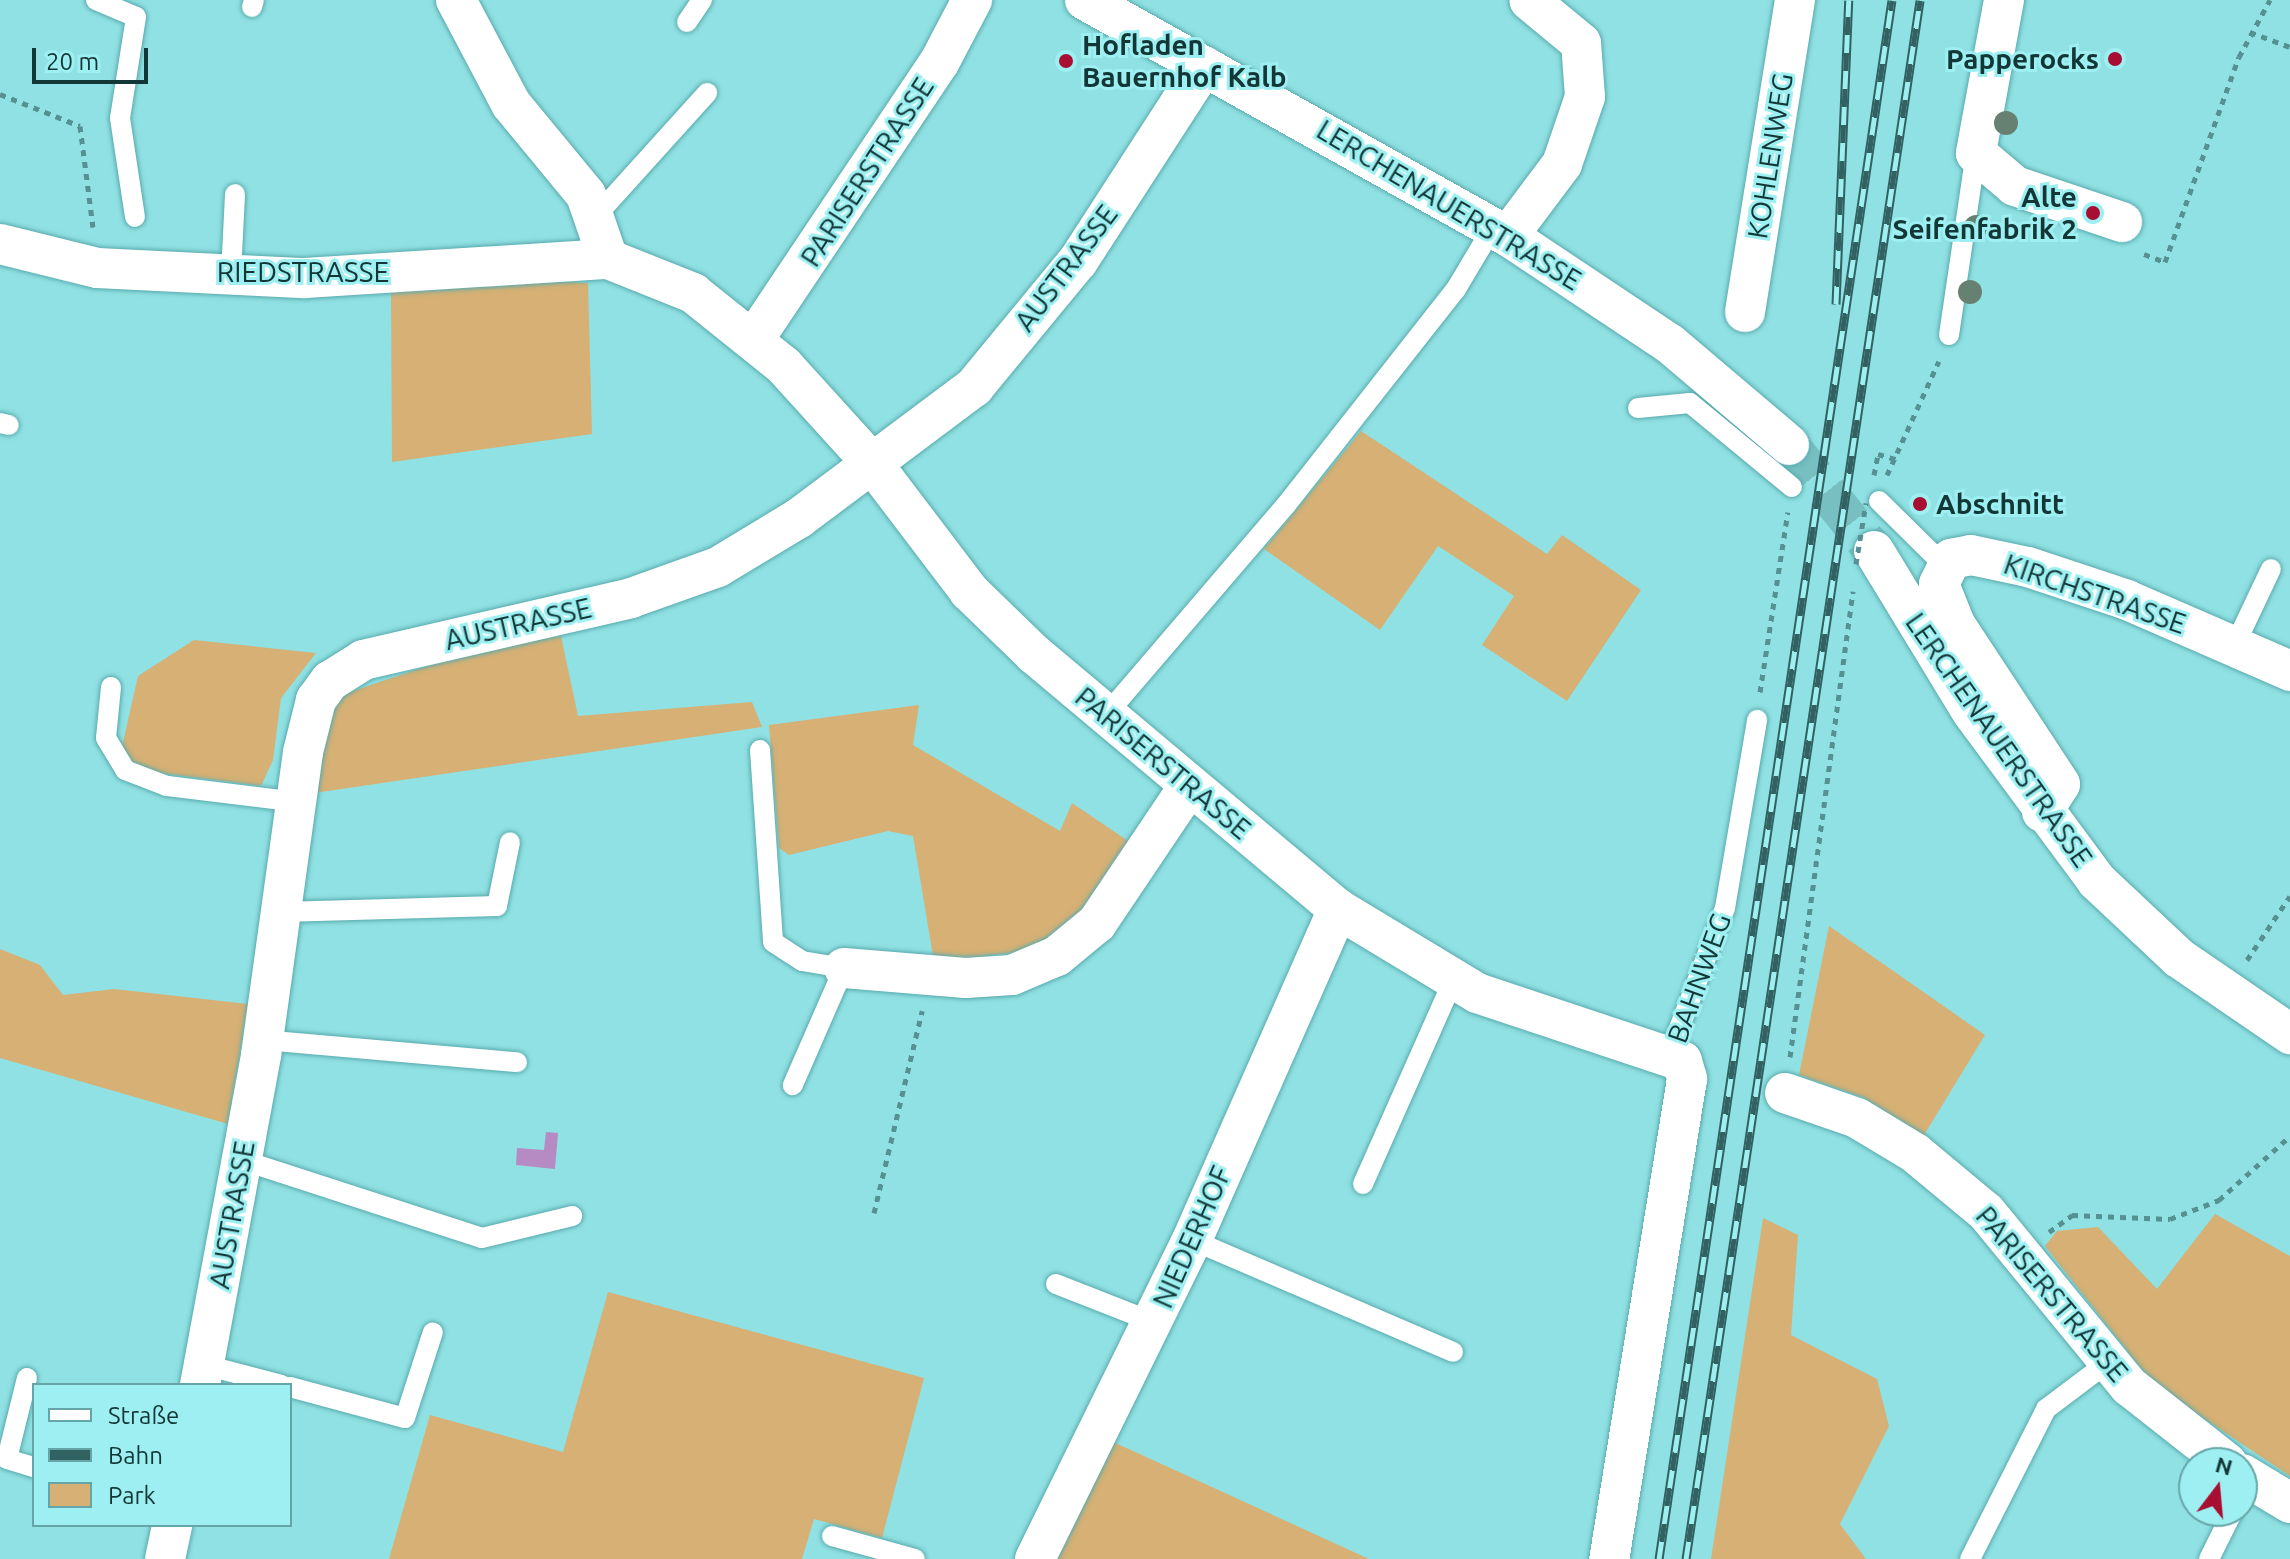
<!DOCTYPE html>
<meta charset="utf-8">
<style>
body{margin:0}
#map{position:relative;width:2290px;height:1559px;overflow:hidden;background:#90e1e3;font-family:Ubuntu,sans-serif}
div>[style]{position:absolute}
.green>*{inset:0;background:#d6b074}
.water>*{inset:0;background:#b68bc3}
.minor-tunnel>*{height:40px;margin-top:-20px;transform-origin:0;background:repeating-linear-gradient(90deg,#77bfc1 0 40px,transparent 0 60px)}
.path>*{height:5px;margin-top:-2.5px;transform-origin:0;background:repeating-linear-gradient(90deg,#559092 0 6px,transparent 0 12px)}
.roads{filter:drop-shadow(0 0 2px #59aaad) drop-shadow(0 0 2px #59aaad)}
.service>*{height:20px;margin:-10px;padding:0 10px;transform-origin:10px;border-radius:10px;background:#fff}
.minor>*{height:40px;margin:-20px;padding:0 20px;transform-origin:20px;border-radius:20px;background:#fff}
.rail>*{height:9px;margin-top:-4.5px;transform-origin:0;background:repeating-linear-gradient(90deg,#9deff1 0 18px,#326162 0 36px);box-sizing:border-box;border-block:2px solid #326162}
.path-bridge>*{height:5px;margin-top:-2.5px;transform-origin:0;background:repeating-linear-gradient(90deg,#559092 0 6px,transparent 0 12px)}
.trees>*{width:24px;height:24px;margin:-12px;border-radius:50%;background:#668172}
.dots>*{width:22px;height:22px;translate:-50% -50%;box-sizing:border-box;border:4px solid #9deff1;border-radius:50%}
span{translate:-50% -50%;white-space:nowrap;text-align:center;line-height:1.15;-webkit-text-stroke:6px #9deff1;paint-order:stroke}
.poi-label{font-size:28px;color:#133637;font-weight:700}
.left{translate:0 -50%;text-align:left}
.right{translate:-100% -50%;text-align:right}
.street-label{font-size:28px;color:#133637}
.legend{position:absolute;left:32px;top:1383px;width:260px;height:144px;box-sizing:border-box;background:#9deff1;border:2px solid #66a5a7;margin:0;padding:10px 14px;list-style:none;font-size:24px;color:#133637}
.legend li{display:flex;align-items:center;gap:16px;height:40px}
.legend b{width:40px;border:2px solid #66a5a7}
.north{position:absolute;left:2178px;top:1447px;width:80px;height:80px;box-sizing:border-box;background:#9deff1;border:2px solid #66a5a7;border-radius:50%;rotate:16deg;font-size:22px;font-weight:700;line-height:32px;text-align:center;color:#133637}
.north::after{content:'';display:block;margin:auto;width:28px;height:36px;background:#a70e31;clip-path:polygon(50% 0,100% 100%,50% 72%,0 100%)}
.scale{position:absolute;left:32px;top:48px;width:116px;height:36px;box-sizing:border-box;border:4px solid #133637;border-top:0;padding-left:10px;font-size:24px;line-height:28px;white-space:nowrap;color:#133637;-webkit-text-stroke:6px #9deff1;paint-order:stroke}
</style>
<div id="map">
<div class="green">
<div style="clip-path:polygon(525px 280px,588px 283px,592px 434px,392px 462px,391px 288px)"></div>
<div style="clip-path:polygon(1361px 431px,1547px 554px,1562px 535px,1641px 590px,1567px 701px,1482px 645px,1514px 596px,1438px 546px,1380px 630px,1264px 549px)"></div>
<div style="clip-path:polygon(561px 636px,578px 716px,752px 702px,762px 727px,314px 793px,326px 719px,344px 694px,469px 652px)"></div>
<div style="clip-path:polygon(194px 640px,316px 653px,281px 698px,273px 760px,261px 786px,143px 771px,127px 757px,122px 747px,138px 676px)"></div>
<div style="clip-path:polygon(919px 705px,913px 745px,1060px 831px,1072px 803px,1134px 845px,1064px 938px,1027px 951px,934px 962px,913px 836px,888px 831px,789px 855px,779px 848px,769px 725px)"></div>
<div style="clip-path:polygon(1829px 926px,1985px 1035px,1924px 1135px,1862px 1097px,1799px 1075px)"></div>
<div style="clip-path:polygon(0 949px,40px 965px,63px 995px,114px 989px,248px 1004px,228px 1124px,0 1058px)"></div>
<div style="clip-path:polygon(2215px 1214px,2290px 1256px,2290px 1476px,2154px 1385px,2045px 1246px,2057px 1231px,2098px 1227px,2157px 1289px)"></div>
<div style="clip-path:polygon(1763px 1218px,1798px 1235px,1791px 1335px,1877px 1379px,1889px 1426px,1840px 1524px,1866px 1559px,1711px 1559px)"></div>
<div style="clip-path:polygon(608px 1292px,924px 1378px,882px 1538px,814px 1519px,802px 1559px,389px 1559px,430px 1415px,563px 1452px)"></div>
<div style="clip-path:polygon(1109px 1440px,1369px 1559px,1052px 1559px)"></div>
</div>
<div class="water">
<div style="clip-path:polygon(546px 1132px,558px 1133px,555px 1169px,516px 1165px,517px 1148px,544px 1150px)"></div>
</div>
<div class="minor-tunnel">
<div style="left:1789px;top:445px;width:136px;rotate:51.3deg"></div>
</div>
<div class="path">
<div style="left:2250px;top:32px;width:43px;rotate:20.6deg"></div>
<div style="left:0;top:94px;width:86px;rotate:21.8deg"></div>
<div style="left:80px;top:126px;width:102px;rotate:82.7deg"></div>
<div style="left:2144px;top:254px;width:22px;rotate:21deg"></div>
<div style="left:2165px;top:262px;width:218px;rotate:-70.2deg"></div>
<div style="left:2239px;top:57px;width:65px;rotate:-61.5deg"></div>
<div style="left:1874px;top:475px;width:21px;rotate:-79deg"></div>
<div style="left:1878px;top:454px;width:22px;rotate:16deg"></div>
<div style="left:1887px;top:475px;width:125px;rotate:-65.5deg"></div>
<div style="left:1760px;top:692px;width:182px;rotate:-81.2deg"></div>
<div style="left:2247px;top:960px;width:77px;rotate:-56.1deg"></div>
<div style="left:1790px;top:1057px;width:470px;rotate:-82.3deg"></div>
<div style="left:874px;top:1213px;width:208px;rotate:-76.6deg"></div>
<div style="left:2049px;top:1232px;width:29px;rotate:-36deg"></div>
<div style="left:2072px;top:1215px;width:98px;rotate:2.3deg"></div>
<div style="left:2170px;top:1219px;width:53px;rotate:-21.2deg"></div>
<div style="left:2219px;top:1200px;width:96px;rotate:-42deg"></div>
</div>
<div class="roads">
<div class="service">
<div style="left:96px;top:0;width:43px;rotate:23deg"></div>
<div style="left:136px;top:17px;width:102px;rotate:99deg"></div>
<div style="left:120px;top:118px;width:100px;rotate:81.4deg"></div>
<div style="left:252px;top:7px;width:7px;rotate:-74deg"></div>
<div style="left:687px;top:22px;width:27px;rotate:-56deg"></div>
<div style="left:596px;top:216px;width:166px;rotate:-47.9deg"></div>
<div style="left:231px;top:274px;width:80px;rotate:-87.1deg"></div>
<div style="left:1949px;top:335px;width:184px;rotate:-81.6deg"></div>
<div style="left:1638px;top:408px;width:52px;rotate:-5.5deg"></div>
<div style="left:1690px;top:403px;width:132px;rotate:39.5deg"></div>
<div style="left:0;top:423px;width:9px;rotate:13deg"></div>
<div style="left:1879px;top:501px;width:91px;rotate:44.6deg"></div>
<div style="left:2235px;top:645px;width:84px;rotate:-64.7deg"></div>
<div style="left:111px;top:687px;width:51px;rotate:95.6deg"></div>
<div style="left:106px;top:738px;width:37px;rotate:59deg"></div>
<div style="left:125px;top:770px;width:45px;rotate:20.9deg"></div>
<div style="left:167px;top:786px;width:131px;rotate:7deg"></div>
<div style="left:1106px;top:715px;width:277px;rotate:-49.4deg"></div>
<div style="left:1286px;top:505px;width:275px;rotate:-51.8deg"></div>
<div style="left:1456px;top:289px;width:72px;rotate:-59.2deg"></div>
<div style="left:760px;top:750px;width:192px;rotate:86.1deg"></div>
<div style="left:773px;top:942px;width:35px;rotate:33deg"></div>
<div style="left:802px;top:961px;width:43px;rotate:9.5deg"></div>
<div style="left:844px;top:968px;width:128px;rotate:113.6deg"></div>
<div style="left:281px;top:912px;width:216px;rotate:-1.6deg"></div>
<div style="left:497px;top:906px;width:65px;rotate:-78.5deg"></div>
<div style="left:263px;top:1040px;width:255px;rotate:5deg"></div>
<div style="left:1670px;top:1052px;width:154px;rotate:-69.1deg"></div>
<div style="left:1725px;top:908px;width:191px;rotate:-80.3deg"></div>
<div style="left:242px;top:1160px;width:252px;rotate:18deg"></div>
<div style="left:482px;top:1238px;width:93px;rotate:-13.7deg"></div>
<div style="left:1363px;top:1184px;width:224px;rotate:-66.1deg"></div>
<div style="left:1192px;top:1240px;width:284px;rotate:23.2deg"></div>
<div style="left:1056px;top:1284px;width:104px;rotate:21.4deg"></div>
<div style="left:205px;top:1365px;width:79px;rotate:14.7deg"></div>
<div style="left:27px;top:1378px;width:83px;rotate:103.9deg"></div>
<div style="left:7px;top:1459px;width:28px;rotate:17deg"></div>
<div style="left:290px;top:1387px;width:119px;rotate:15.1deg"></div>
<div style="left:405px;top:1418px;width:90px;rotate:-72deg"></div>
<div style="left:832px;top:1536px;width:86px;rotate:15.5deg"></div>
<div style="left:1970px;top:1559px;width:168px;rotate:-63.1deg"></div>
<div style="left:2046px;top:1409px;width:76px;rotate:-37deg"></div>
<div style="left:2209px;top:1559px;width:54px;rotate:-63.4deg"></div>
</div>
<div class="minor">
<div style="left:456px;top:0;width:118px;rotate:62.1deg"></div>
<div style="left:511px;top:104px;width:118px;rotate:50.5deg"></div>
<div style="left:586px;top:195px;width:68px;rotate:71deg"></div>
<div style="left:608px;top:259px;width:92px;rotate:21.8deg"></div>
<div style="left:693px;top:293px;width:117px;rotate:38.7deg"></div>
<div style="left:784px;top:366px;width:131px;rotate:47.8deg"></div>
<div style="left:872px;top:463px;width:161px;rotate:52.8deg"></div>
<div style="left:969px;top:591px;width:91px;rotate:44.1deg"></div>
<div style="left:1034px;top:654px;width:397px;rotate:40deg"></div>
<div style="left:1338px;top:909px;width:162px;rotate:31.1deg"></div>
<div style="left:1477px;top:993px;width:216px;rotate:18.4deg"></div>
<div style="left:1682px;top:1061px;width:19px;rotate:74deg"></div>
<div style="left:1687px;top:1079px;width:486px;rotate:99.2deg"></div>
<div style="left:1085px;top:0;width:484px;rotate:29.2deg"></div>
<div style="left:1508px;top:236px;width:195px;rotate:33.7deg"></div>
<div style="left:1670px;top:344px;width:156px;rotate:40.3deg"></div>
<div style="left:2004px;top:0;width:156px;rotate:100.4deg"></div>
<div style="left:1976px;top:153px;width:51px;rotate:40.2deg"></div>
<div style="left:2015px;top:186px;width:113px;rotate:18.6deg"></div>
<div style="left:1508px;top:236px;width:90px;rotate:-53.1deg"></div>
<div style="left:1562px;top:164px;width:71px;rotate:-71.1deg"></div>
<div style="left:1585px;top:97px;width:54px;rotate:-94.2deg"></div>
<div style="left:1581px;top:43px;width:67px;rotate:-140.4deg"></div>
<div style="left:0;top:244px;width:100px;rotate:13.9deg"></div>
<div style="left:97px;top:268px;width:208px;rotate:2.8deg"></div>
<div style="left:305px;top:278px;width:304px;rotate:-3.6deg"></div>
<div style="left:1745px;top:312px;width:316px;rotate:-80.9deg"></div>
<div style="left:754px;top:339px;width:334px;rotate:-56.2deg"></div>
<div style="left:940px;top:61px;width:69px;rotate:-62.3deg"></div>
<div style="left:1874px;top:551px;width:188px;rotate:58.7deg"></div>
<div style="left:1972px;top:712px;width:210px;rotate:53.5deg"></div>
<div style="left:2097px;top:881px;width:112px;rotate:43.2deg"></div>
<div style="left:2179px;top:958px;width:135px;rotate:34.4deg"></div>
<div style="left:2042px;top:812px;width:33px;rotate:-57deg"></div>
<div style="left:2060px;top:784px;width:191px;rotate:-123.3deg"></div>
<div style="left:1955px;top:624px;width:43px;rotate:-111.8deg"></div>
<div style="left:1939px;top:584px;width:28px;rotate:-64deg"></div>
<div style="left:1951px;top:559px;width:20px;rotate:-11deg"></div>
<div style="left:1971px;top:555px;width:58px;rotate:11.9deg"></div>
<div style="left:2028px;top:567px;width:104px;rotate:18.4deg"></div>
<div style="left:2127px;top:600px;width:178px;rotate:23.5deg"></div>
<div style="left:844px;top:968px;width:122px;rotate:4.7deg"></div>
<div style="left:966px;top:978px;width:46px;rotate:-3.7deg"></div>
<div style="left:1012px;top:975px;width:49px;rotate:-22.9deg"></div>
<div style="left:1057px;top:956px;width:52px;rotate:-39.5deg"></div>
<div style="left:1097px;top:923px;width:165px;rotate:-56.1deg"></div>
<div style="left:1785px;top:1093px;width:76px;rotate:19.1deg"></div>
<div style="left:1857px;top:1118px;width:68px;rotate:31.1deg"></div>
<div style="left:1915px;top:1153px;width:92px;rotate:39.7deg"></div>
<div style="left:1986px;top:1212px;width:225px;rotate:50.6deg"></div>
<div style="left:2129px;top:1386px;width:125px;rotate:38.2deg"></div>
<div style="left:200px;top:1385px;width:336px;rotate:-79.5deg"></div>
<div style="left:261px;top:1055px;width:306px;rotate:-82.1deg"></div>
<div style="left:303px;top:752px;width:54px;rotate:-76deg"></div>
<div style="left:316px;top:700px;width:24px;rotate:-54deg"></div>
<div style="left:330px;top:681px;width:39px;rotate:-32deg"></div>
<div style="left:363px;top:660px;width:275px;rotate:-13deg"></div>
<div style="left:631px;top:598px;width:92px;rotate:-19.6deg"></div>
<div style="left:718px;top:567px;width:95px;rotate:-31.2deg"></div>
<div style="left:799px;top:518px;width:219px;rotate:-36.8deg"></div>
<div style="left:974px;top:387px;width:163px;rotate:-50.5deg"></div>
<div style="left:1078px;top:261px;width:232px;rotate:-57.1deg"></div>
<div style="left:2242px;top:1474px;width:56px;rotate:31.1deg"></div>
<div style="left:165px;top:1559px;width:35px;rotate:-78deg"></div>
<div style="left:1035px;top:1559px;width:356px;rotate:-63.8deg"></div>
<div style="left:1192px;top:1240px;width:362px;rotate:-66.2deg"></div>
</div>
</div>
<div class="rail">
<div style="left:1836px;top:304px;width:304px;rotate:-87.6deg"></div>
<div style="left:1659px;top:1559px;width:1576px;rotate:-81.5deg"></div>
<div style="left:1686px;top:1559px;width:1576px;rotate:-81.46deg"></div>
</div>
<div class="path-bridge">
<div style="left:1856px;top:564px;width:62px;rotate:-80.7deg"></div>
</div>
<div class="trees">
<div style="left:2006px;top:123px"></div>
<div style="left:1976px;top:227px"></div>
<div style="left:1970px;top:292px"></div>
</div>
<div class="dots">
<div style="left:2115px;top:59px;background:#a70e31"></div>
<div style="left:1066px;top:61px;background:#a70e31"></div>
<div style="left:2093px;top:213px;background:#a70e31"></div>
<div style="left:1920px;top:504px;background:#a70e31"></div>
</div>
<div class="poi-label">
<span class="left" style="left:1082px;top:61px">Hofladen<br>Bauernhof Kalb</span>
<span class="right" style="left:2099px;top:59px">Papperocks</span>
<span class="right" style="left:2077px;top:213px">Alte<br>Seifenfabrik 2</span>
<span class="left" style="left:1936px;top:504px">Abschnitt</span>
</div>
<div class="street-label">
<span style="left:1770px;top:156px;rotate:-81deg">KOHLENWEG</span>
<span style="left:867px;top:172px;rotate:-57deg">PARISERSTRASSE</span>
<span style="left:1449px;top:205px;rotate:31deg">LERCHENAUERSTRASSE</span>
<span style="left:1066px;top:268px;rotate:-53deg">AUSTRASSE</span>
<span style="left:303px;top:272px">RIEDSTRASSE</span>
<span style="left:2095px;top:594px;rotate:19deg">KIRCHSTRASSE</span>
<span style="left:518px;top:624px;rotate:-13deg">AUSTRASSE</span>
<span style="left:1999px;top:740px;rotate:55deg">LERCHENAUERSTRASSE</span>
<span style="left:1163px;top:763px;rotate:40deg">PARISERSTRASSE</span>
<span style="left:1699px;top:978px;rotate:-70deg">BAHNWEG</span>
<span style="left:232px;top:1215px;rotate:-80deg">AUSTRASSE</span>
<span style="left:1192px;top:1237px;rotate:-66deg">NIEDERHOF</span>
<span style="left:2052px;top:1294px;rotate:50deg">PARISERSTRASSE</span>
</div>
<ul class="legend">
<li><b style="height:10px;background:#fff"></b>Straße</li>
<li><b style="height:10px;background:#326162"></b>Bahn</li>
<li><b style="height:22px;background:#d6b074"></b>Park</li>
</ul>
<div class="north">N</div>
<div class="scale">20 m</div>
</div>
